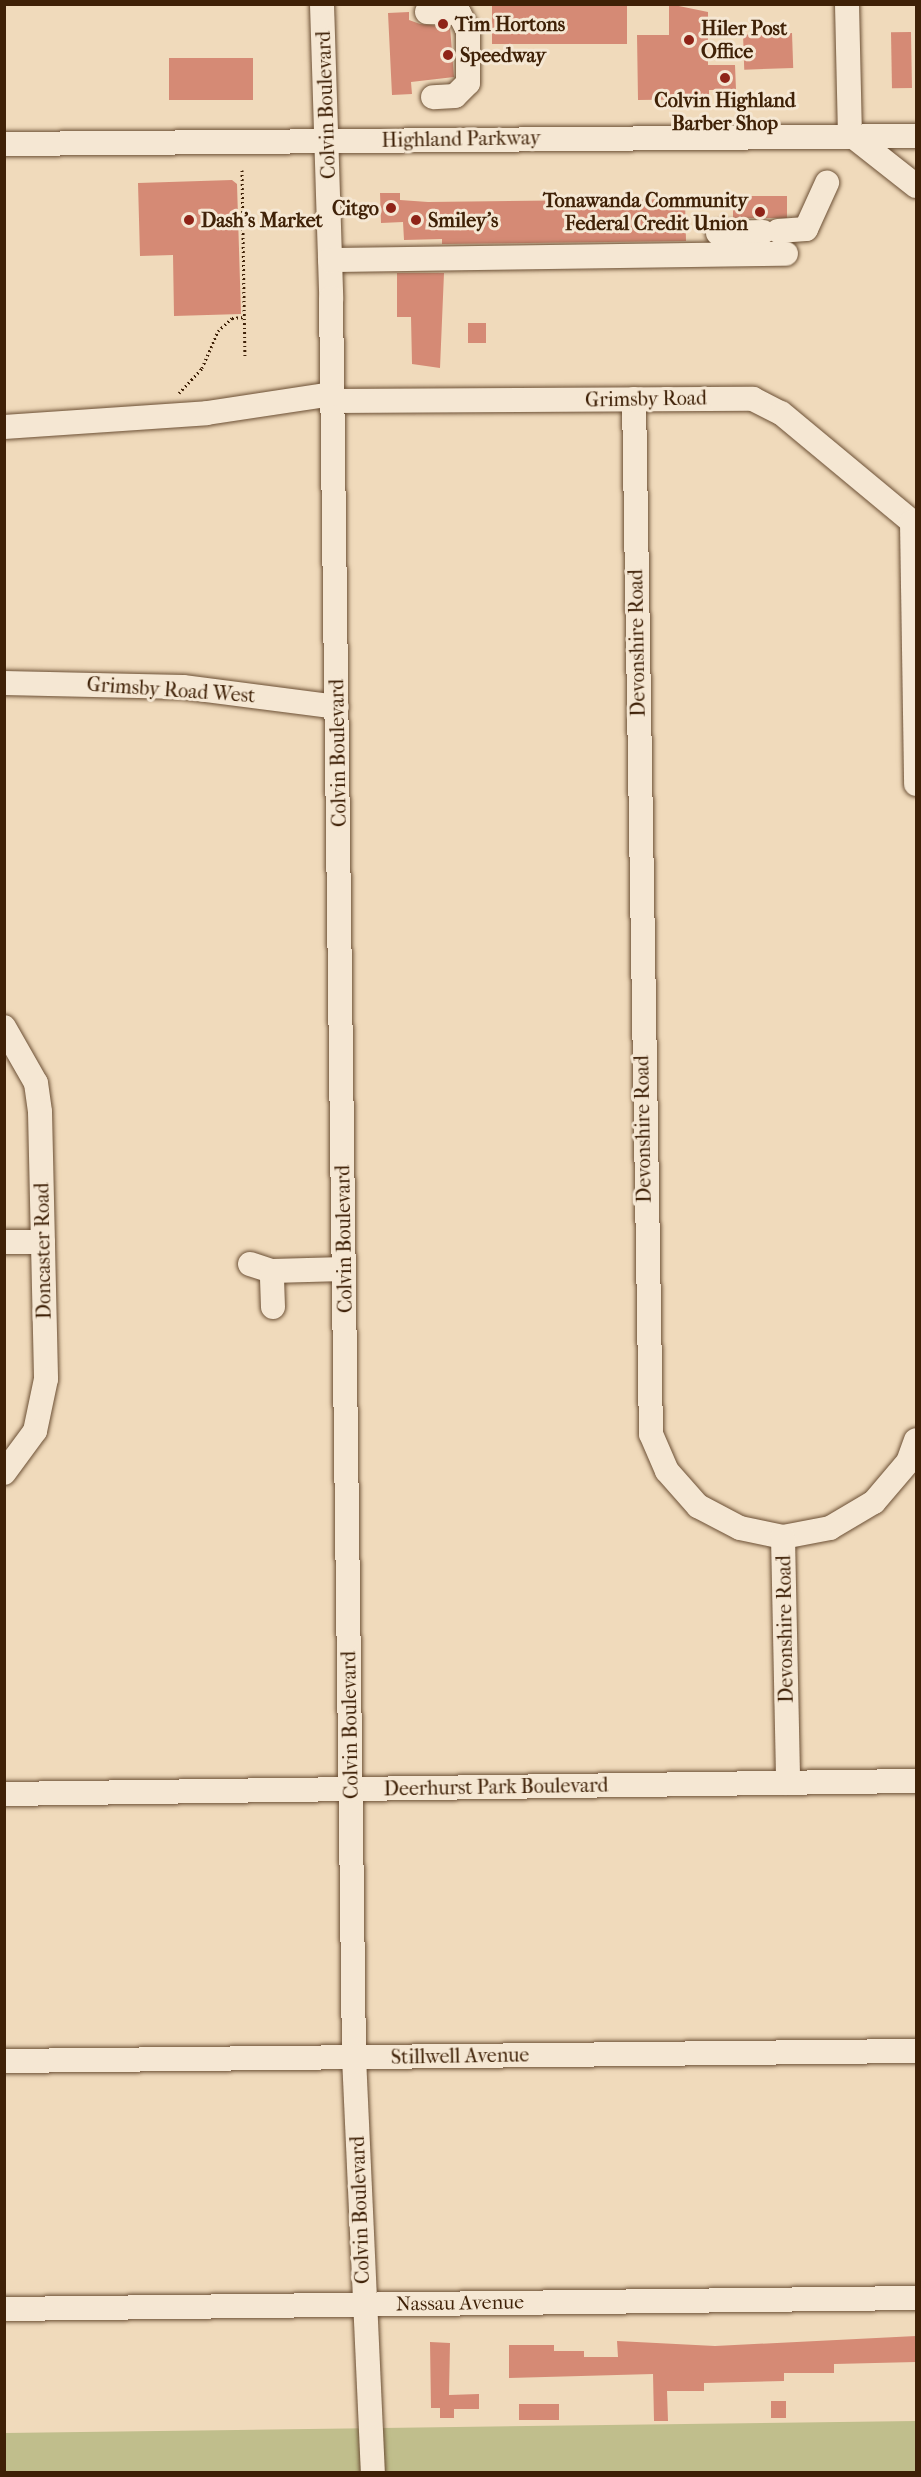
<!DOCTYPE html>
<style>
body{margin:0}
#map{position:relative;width:921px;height:2477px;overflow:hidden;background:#f0dabb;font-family:"IM FELL French Canon",serif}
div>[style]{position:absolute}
.green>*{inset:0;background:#c0be8c}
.building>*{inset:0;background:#d58a75;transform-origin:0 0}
.path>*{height:3px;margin-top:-1.5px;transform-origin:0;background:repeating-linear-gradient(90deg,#3f2107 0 1.5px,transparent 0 4.5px)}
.roads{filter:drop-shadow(0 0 2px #6b4f34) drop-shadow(0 0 2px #6b4f34)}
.minor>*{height:24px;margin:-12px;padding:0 12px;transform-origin:12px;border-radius:12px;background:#f5e7d3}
.dots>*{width:16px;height:16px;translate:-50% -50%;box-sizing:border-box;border:3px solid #f5e7d3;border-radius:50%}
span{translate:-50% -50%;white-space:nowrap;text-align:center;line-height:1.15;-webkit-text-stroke:6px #f5e7d3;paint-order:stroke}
.poi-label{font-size:20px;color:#3f2107;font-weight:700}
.left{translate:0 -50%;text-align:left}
.right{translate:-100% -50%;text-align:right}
.street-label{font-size:20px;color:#3f2107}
.frame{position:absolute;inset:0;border:6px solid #3f2107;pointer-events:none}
</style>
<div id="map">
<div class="green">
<div style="clip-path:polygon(916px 2421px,916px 2472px,5px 2472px,4px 2433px)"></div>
</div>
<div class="building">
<div style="left:492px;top:4px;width:135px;height:40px"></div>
<div style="clip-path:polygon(669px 4px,708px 12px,708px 65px,735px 65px,736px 90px,709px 90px,709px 99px,638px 100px,637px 35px,669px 35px)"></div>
<div style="clip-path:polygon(409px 12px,409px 20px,420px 24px,450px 27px,454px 77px,411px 82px,412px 94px,392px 95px,388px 13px)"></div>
<div style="left:911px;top:32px;width:56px;height:20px;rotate:89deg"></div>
<div style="left:792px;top:33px;width:35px;height:49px;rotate:88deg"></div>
<div style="left:253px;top:58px;width:42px;height:84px;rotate:90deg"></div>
<div style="clip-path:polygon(232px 180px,237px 184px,241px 314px,174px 316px,173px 255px,140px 256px,138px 183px)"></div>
<div style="clip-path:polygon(380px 193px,400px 193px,400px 200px,428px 202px,685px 199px,686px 241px,442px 244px,442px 239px,404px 240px,403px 222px,381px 223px)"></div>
<div style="left:733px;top:196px;width:54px;height:22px"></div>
<div style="clip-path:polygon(397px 273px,444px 273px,440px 368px,412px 364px,411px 317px,397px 317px)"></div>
<div style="left:486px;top:323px;width:20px;height:18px;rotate:90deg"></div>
<div style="clip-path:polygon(916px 2336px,916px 2362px,834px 2364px,834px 2373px,784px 2373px,784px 2381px,704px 2383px,704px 2391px,667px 2391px,668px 2421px,654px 2421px,653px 2374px,509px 2378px,509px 2345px,554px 2345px,554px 2351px,584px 2351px,584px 2357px,618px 2357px,617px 2341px,715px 2346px)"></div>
<div style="clip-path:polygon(430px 2342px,450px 2343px,449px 2395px,479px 2394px,479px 2409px,454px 2409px,454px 2418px,440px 2418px,440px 2408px,431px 2408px)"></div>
<div style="left:786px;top:2401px;width:17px;height:15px;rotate:90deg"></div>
<div style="left:519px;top:2404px;width:40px;height:16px"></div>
</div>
<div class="path">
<div style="left:242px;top:170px;width:188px;rotate:89.1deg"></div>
<div style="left:179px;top:393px;width:34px;rotate:-47deg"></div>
<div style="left:202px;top:368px;width:40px;rotate:-66.6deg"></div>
<div style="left:218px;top:331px;width:19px;rotate:-43deg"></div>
<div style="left:232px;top:318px;width:12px;rotate:-5deg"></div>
</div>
<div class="roads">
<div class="minor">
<div style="left:322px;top:4px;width:294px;rotate:88.2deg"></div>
<div style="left:331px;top:298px;width:1759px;rotate:89.25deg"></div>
<div style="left:354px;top:2057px;width:415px;rotate:87.4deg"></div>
<div style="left:847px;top:4px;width:130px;rotate:88.7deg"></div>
<div style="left:427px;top:12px;width:32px;rotate:2deg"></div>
<div style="left:459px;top:13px;width:20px;rotate:63deg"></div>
<div style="left:468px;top:31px;width:52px;rotate:90deg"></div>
<div style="left:468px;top:83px;width:18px;rotate:135deg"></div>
<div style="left:455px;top:96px;width:22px;rotate:177deg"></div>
<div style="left:850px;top:134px;width:84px;rotate:38.2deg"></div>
<div style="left:4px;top:144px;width:912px;rotate:-0.5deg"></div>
<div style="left:778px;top:231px;width:28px;rotate:-4deg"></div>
<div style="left:806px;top:229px;width:51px;rotate:-65.5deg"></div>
<div style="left:718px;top:233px;width:45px;rotate:-1.3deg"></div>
<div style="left:330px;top:260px;width:456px;rotate:-0.8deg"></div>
<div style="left:634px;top:399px;width:1035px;rotate:89.06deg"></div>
<div style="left:651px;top:1434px;width:40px;rotate:66.6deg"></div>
<div style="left:667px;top:1471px;width:47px;rotate:48.5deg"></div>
<div style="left:698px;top:1506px;width:47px;rotate:27.6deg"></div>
<div style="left:740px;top:1528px;width:44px;rotate:11.8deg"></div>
<div style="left:783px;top:1537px;width:48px;rotate:-10.8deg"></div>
<div style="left:830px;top:1528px;width:51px;rotate:-30.6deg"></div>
<div style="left:874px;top:1502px;width:52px;rotate:-49.6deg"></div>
<div style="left:908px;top:1462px;width:23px;rotate:-70deg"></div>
<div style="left:332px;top:401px;width:421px;rotate:-0.3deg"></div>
<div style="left:753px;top:399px;width:31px;rotate:27deg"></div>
<div style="left:781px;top:413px;width:175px;rotate:39.7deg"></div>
<div style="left:4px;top:427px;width:203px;rotate:-3.9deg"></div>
<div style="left:207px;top:413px;width:126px;rotate:-8.6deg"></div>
<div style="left:912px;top:522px;width:262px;rotate:89.1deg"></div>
<div style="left:4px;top:683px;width:179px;rotate:1.3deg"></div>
<div style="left:183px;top:687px;width:155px;rotate:7.4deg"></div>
<div style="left:4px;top:1027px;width:64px;rotate:60.3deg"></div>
<div style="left:36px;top:1083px;width:29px;rotate:82deg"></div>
<div style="left:40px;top:1112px;width:267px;rotate:88.7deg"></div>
<div style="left:46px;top:1379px;width:53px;rotate:101.9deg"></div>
<div style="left:35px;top:1431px;width:52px;rotate:126.4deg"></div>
<div style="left:4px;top:1242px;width:39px"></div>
<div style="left:250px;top:1264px;width:23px;rotate:18deg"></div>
<div style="left:273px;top:1307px;width:36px;rotate:-92deg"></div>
<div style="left:272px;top:1271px;width:72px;rotate:-1.6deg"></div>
<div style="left:783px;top:1537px;width:246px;rotate:88.8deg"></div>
<div style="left:4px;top:1794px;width:912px;rotate:-0.82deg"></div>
<div style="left:4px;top:2061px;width:912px;rotate:-0.63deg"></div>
<div style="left:4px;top:2309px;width:912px;rotate:-0.69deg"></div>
</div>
</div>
<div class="dots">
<div style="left:443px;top:24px;background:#8f2418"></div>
<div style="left:689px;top:40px;background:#8f2418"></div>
<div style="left:448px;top:55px;background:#8f2418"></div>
<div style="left:725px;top:78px;background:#8f2418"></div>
<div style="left:391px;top:208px;background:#8f2418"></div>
<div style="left:760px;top:212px;background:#8f2418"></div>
<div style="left:189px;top:220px;background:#8f2418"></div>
<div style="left:416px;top:220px;background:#8f2418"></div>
</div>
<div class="poi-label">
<span class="left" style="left:455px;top:24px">Tim Hortons</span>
<span class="left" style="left:701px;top:40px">Hiler Post<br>Office</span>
<span class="left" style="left:460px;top:55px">Speedway</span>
<span style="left:725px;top:112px">Colvin Highland<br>Barber Shop</span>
<span class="right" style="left:748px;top:212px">Tonawanda Community<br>Federal Credit Union</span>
<span class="right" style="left:379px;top:208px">Citgo</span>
<span class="left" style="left:201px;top:220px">Dash's Market</span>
<span class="left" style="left:428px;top:220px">Smiley's</span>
</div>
<div class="street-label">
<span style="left:326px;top:105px;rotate:-92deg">Colvin Boulevard</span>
<span style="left:461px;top:139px;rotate:-1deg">Highland Parkway</span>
<span style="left:646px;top:399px;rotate:-1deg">Grimsby Road</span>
<span style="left:637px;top:643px;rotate:-91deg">Devonshire Road</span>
<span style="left:171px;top:690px;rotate:4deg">Grimsby Road West</span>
<span style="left:338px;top:753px;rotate:-91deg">Colvin Boulevard</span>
<span style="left:643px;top:1129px;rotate:-91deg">Devonshire Road</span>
<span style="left:344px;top:1239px;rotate:-91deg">Colvin Boulevard</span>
<span style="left:43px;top:1251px;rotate:-91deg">Doncaster Road</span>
<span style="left:785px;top:1629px;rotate:-91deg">Devonshire Road</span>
<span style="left:350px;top:1725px;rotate:-91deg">Colvin Boulevard</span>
<span style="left:496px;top:1787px;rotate:-1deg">Deerhurst Park Boulevard</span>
<span style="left:460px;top:2056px;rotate:-1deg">Stillwell Avenue</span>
<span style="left:360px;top:2210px;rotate:-92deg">Colvin Boulevard</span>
<span style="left:460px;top:2303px;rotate:-1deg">Nassau Avenue</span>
</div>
<div class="frame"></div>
</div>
